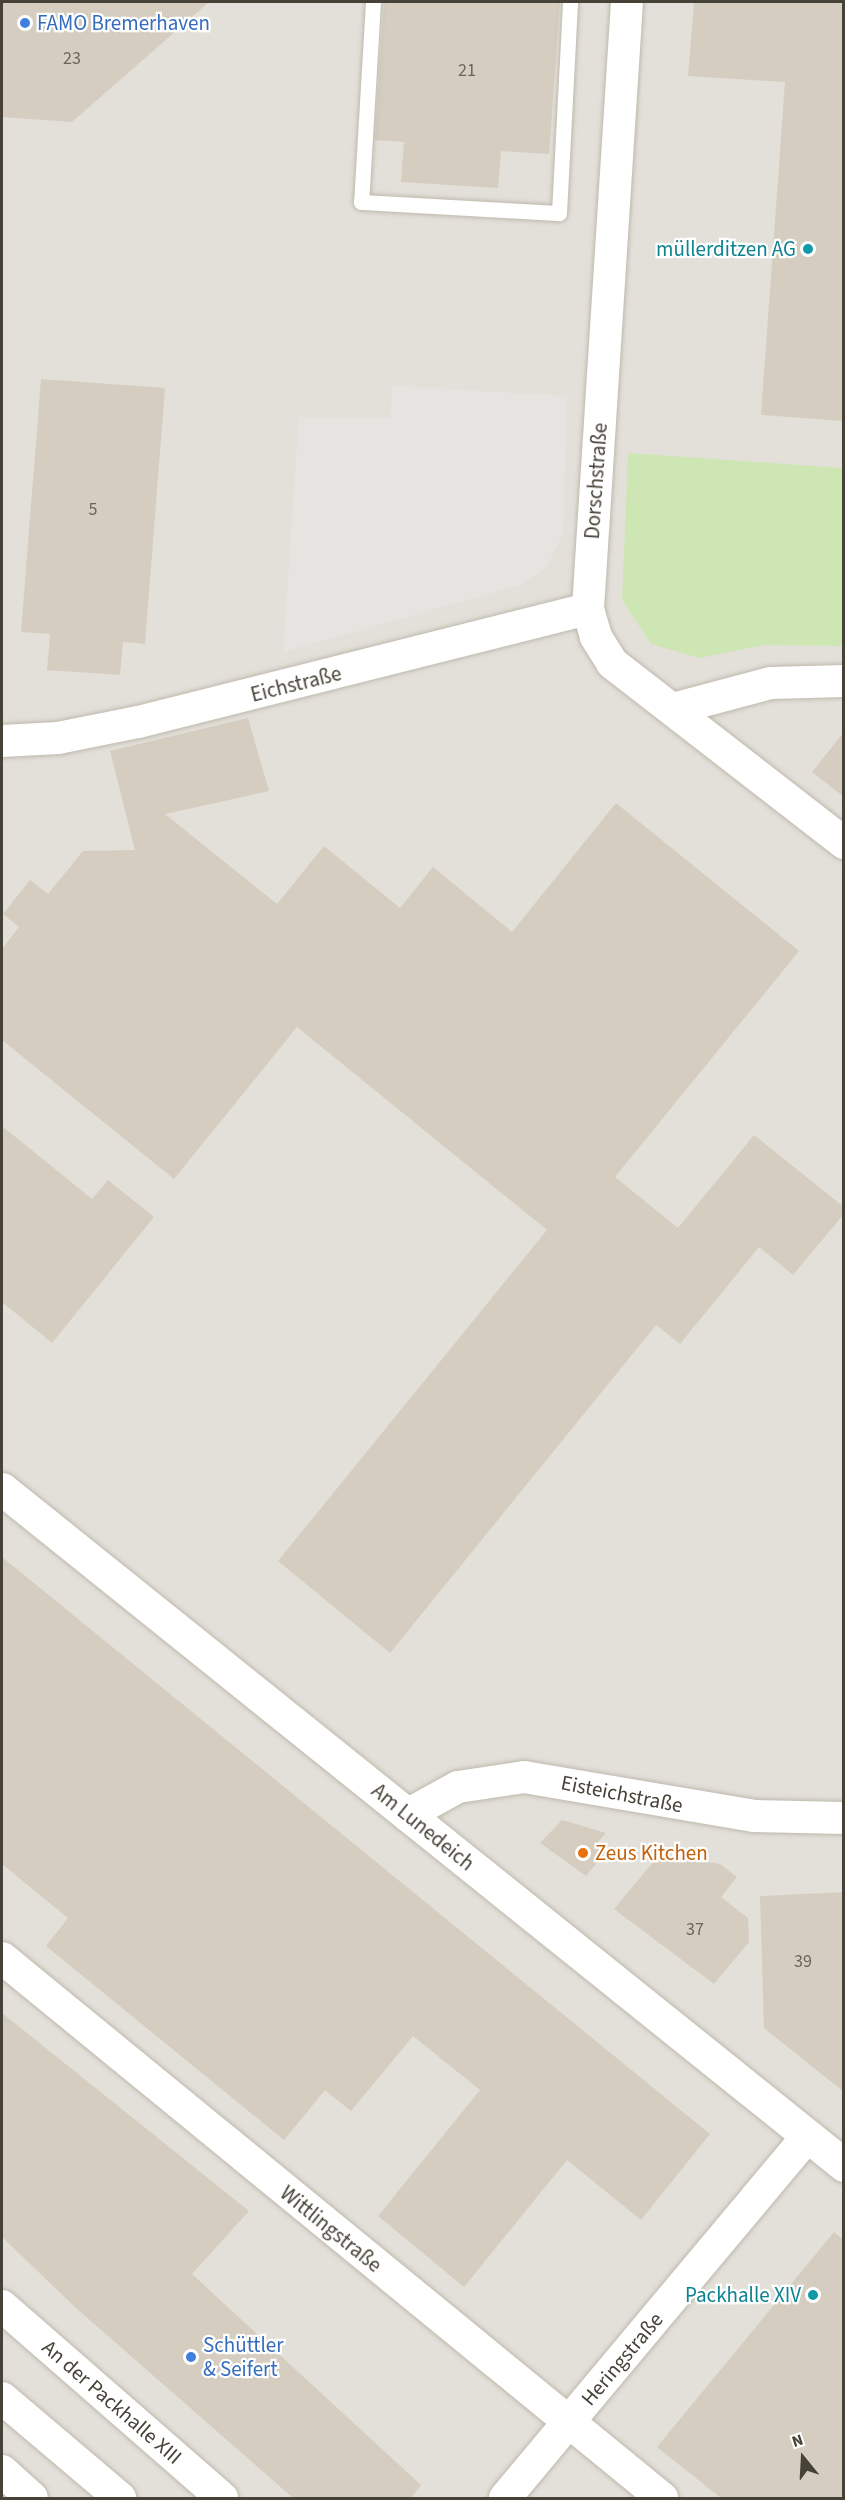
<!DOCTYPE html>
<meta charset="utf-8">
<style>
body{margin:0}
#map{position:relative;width:845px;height:2500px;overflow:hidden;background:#f4f1e9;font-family:"Source Sans 3",sans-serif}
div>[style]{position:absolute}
.industrial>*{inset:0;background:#e3e0da;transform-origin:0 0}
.green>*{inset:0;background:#cde6b3}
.parking>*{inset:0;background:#e5e4e0}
.building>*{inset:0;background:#d5cdbf}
.roads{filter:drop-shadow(0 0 2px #bfb9ac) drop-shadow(0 0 2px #bfb9ac)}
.service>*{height:15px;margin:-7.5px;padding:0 7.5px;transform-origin:7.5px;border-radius:7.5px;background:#fff}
.minor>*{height:32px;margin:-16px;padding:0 16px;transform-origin:16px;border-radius:16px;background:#fff}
.tertiary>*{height:33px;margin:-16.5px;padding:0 16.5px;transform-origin:16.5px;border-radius:16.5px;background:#fff}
.dots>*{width:16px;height:16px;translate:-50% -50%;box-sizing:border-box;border:3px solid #fff;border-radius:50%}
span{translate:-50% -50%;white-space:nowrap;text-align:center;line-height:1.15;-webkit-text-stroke:4.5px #fff;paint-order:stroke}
.number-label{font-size:18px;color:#6a6559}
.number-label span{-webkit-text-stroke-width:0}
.shop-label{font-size:21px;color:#366cbe}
.left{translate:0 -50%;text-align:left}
.culture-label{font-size:21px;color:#0d838f}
.right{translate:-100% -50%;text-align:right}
.street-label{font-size:21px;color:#474237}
.food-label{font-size:21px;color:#c56008}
.frame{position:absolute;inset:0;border:3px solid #474237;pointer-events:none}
.north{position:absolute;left:773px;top:2428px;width:60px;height:60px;-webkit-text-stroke:4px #fff;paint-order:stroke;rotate:342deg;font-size:16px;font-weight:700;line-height:24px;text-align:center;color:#474237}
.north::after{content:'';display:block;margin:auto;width:21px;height:27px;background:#474237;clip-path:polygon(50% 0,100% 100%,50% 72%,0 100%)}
</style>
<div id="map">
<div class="industrial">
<div style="left:2px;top:2px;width:841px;height:2496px"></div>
</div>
<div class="green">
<div style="clip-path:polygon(628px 453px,843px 468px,843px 646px,764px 645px,700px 658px,651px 644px,622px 600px)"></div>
</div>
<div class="parking">
<div style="clip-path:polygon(393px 386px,567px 396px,563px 535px,546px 567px,523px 584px,283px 652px,299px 417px,390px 418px)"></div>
</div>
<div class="building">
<div style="clip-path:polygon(2px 2px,209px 2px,72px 122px,2px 117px)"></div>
<div style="clip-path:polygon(384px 2px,560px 2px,549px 154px,501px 151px,498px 188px,401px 182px,404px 142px,375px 140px)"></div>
<div style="clip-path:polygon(694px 2px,844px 2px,844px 421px,761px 415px,785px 82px,688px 76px)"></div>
<div style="clip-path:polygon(41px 379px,165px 388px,145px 644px,123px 642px,120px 675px,47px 670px,50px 634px,21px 632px)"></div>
<div style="clip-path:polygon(248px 718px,269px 791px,165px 814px,277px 904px,324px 846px,400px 908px,433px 867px,512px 932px,616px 803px,799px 951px,615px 1177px,678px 1228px,754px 1135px,844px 1207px,844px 1214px,793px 1275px,759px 1247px,680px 1344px,656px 1325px,390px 1653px,278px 1561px,547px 1230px,297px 1027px,174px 1179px,2px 1040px,2px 949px,19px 927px,3px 914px,30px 880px,48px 894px,83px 851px,135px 850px,110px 751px)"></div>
<div style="clip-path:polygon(844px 732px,844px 797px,812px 772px)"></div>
<div style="clip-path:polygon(2px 1126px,92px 1199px,108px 1180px,154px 1217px,52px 1343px,2px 1302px)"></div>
<div style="clip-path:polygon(2px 1557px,710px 2134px,641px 2220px,567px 2160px,464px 2287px,378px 2216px,480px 2090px,413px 2036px,351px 2111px,325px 2090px,284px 2140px,46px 1946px,68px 1918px,2px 1864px)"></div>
<div style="clip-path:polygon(562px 1820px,606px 1833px,598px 1842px,607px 1851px,586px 1876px,540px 1843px)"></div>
<div style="clip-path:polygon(660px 1854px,720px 1864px,737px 1877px,721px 1897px,748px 1918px,749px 1942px,714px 1984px,614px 1909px)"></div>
<div style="clip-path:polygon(844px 1892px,844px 2092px,764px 2028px,760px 1896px)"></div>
<div style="clip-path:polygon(2px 2013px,249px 2211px,192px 2274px,421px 2485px,411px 2498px,293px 2498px,76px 2308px,2px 2237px)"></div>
<div style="clip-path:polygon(834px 2232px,844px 2240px,844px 2498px,721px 2498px,657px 2447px)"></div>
</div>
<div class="roads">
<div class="service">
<div style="left:373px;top:2px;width:200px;rotate:93.4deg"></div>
<div style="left:361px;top:202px;width:198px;rotate:3.2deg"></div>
<div style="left:559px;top:213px;width:211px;rotate:-87deg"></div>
</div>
<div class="minor">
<div style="left:627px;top:2px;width:608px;rotate:93.68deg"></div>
<div style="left:588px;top:609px;width:29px;rotate:74deg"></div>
<div style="left:596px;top:637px;width:31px;rotate:58deg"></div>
<div style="left:612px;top:663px;width:294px;rotate:37.8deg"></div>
<div style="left:673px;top:709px;width:101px;rotate:-14.9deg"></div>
<div style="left:771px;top:683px;width:73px;rotate:-1.6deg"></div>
<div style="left:2px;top:741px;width:56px;rotate:-3.1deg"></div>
<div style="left:58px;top:738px;width:82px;rotate:-11.3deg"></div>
<div style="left:138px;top:722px;width:464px;rotate:-14.1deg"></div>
<div style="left:407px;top:1815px;width:58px;rotate:-28.8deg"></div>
<div style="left:458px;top:1787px;width:67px;rotate:-8.6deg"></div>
<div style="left:524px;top:1777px;width:233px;rotate:9.6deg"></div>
<div style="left:754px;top:1816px;width:90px;rotate:1.3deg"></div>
<div style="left:2px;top:1958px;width:853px;rotate:39.29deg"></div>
<div style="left:2px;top:2306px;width:292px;rotate:41.1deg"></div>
<div style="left:2px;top:2398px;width:155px;rotate:40.3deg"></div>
<div style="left:2px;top:2471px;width:40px;rotate:42deg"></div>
<div style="left:505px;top:2498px;width:472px;rotate:-50.1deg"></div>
</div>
<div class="tertiary">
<div style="left:2px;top:1489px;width:1080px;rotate:38.76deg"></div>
</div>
</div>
<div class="dots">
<div style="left:25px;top:23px;background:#3f7fe0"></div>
<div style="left:808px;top:249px;background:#0f9aa8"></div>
<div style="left:583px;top:1853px;background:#e8710a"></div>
<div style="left:813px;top:2295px;background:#0f9aa8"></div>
<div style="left:191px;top:2357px;background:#3f7fe0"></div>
</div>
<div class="number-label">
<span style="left:72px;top:59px">23</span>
<span style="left:467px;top:71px">21</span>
<span style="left:93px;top:510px">5</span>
<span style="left:695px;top:1930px">37</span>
<span style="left:803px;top:1962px">39</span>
</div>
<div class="shop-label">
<span class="left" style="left:37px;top:23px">FAMO Bremerhaven</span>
<span class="left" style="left:203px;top:2357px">Schüttler<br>&amp; Seifert</span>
</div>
<div class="culture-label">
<span class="right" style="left:796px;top:249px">müllerditzen AG</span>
<span class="right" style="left:801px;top:2295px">Packhalle XIV</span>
</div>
<div class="street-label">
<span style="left:596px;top:481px;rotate:-86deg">Dorschstraße</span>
<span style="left:296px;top:684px;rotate:-14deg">Eichstraße</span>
<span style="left:622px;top:1794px;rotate:11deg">Eisteichstraße</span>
<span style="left:423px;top:1827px;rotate:39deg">Am Lunedeich</span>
<span style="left:331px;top:2229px;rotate:39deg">Wittlingstraße</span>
<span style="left:622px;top:2359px;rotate:-50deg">Heringstraße</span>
<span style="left:112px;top:2402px;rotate:41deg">An der Packhalle XIII</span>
</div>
<div class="food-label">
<span class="left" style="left:595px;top:1853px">Zeus Kitchen</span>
</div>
<div class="frame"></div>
<div class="north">N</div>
</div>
